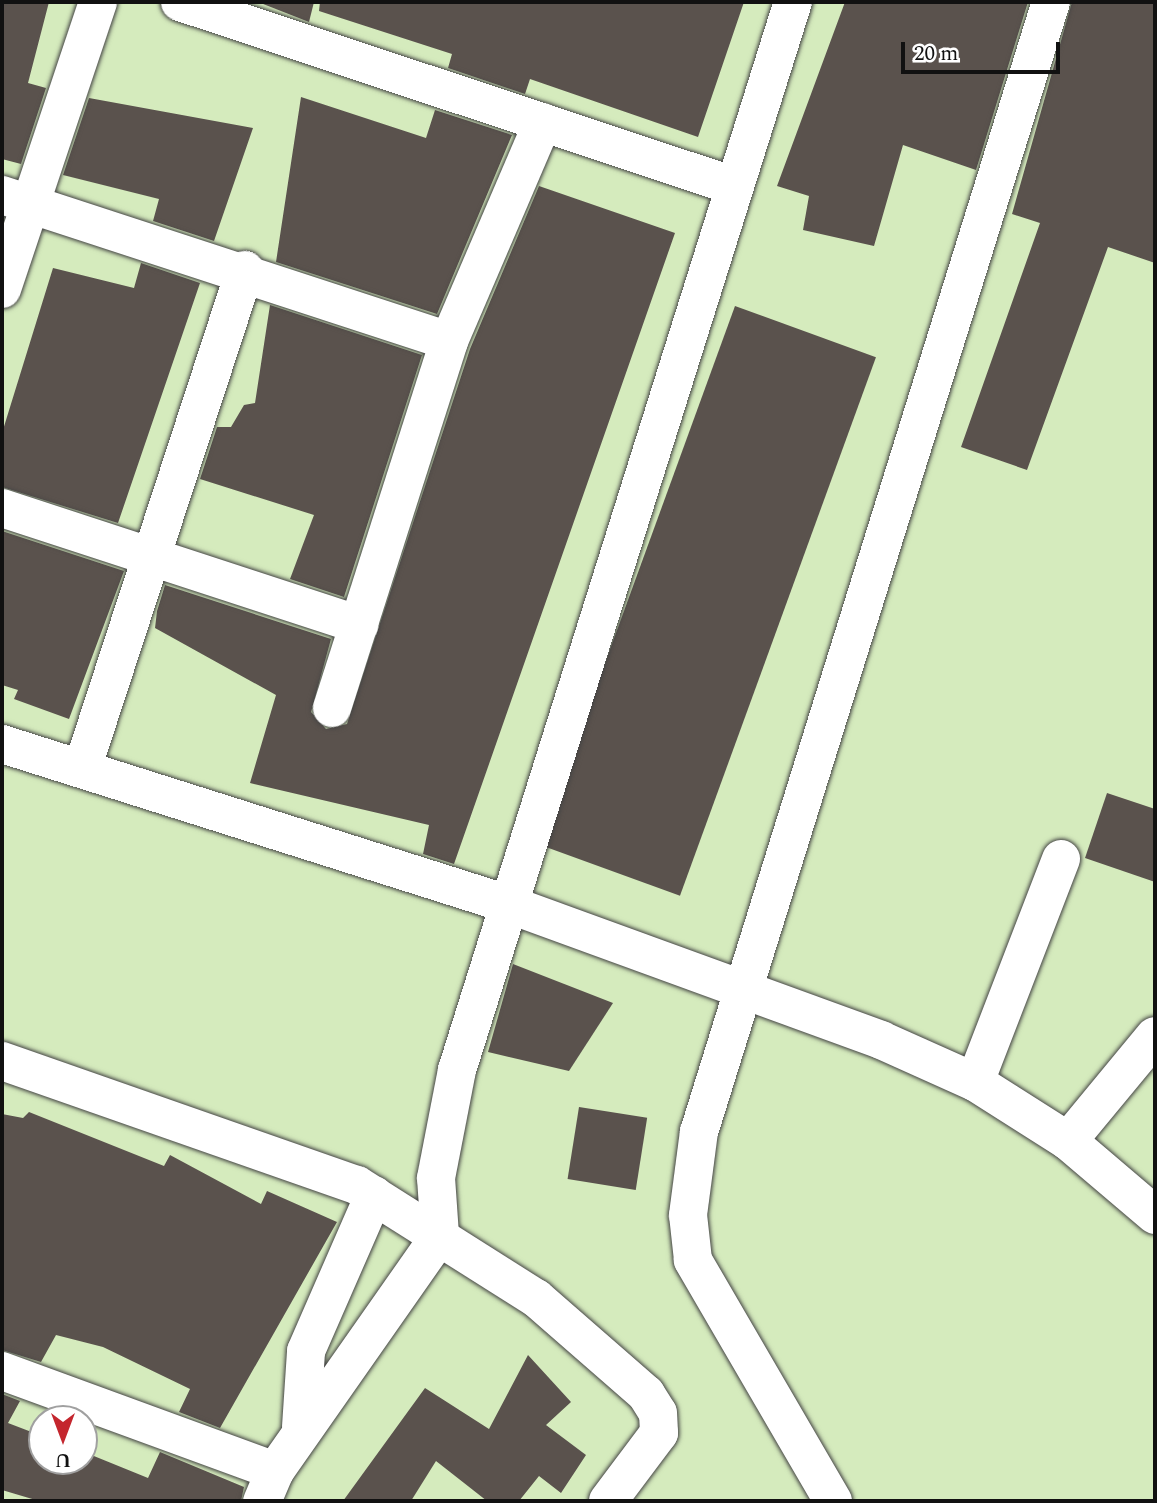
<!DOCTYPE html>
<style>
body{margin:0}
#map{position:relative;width:1157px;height:1503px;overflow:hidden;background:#fffdf5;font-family:Spectral,serif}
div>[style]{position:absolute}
.green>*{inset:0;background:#d5ebbd}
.building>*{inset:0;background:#5a524d;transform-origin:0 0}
.roads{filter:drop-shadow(0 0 2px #444) drop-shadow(0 0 2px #444)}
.street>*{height:38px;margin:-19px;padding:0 19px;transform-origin:19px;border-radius:19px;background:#fff}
span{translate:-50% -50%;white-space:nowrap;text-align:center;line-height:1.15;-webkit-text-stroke:7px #fff;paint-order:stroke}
.frame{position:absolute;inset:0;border:4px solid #111;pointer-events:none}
.north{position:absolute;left:28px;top:1405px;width:70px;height:70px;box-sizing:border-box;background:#fff;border:2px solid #a0a0a0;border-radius:50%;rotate:180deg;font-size:19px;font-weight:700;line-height:28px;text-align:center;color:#111}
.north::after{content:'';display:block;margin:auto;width:24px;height:32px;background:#c4262e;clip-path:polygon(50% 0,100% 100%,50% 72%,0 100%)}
.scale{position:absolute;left:901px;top:42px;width:159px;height:32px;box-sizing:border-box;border:4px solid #111;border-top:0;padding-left:9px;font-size:21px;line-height:24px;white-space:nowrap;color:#111;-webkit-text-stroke:5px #fff;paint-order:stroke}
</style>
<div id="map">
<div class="green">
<div style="clip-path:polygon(evenodd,2px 2px,1155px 2px,1155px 1501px,2px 1501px,2px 2px,42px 1419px,84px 1419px,84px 1461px,42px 1461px,42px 1419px)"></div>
</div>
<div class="building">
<div style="clip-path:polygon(2px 2px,49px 2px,28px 83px,46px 88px,21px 164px,2px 159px)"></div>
<div style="clip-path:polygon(258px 2px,314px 2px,309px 22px)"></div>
<div style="clip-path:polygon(320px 2px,744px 2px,698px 137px,530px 79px,525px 94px,448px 68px,452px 54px,319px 11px)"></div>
<div style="clip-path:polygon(845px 2px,1028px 2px,976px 170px,903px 145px,874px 246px,803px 230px,809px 196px,777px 186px)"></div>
<div style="clip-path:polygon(1072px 2px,1155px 2px,1155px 263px,1108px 247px,1027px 470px,961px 447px,1040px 223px,1012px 214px)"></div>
<div style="clip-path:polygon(301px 97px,426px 138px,435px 110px,512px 135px,437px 314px,276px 262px)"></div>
<div style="clip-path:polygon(89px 98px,253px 128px,214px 241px,153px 221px,159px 199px,63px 175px)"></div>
<div style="clip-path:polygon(539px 186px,675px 233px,454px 864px,423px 854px,429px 825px,250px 783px,276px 695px,155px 628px,157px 611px,165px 585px,331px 639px,311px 712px,326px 729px,347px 724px,470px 349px)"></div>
<div style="clip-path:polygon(141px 263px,200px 283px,118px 523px,2px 487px,2px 433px,53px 268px,134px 288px)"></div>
<div style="clip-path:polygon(270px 305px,422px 355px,344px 597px,290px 579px,314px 515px,200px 479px,217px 427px,231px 427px,244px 405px,255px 403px)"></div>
<div style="left:735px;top:306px;width:150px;height:573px;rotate:20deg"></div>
<div style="clip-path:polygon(2px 531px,124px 571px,69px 719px,14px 699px,18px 690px,2px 685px)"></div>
<div style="clip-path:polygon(1107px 793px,1155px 809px,1155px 882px,1085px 858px)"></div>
<div style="clip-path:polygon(513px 964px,613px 1003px,569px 1071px,488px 1052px)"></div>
<div style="left:579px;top:1107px;width:69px;height:73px;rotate:9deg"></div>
<div style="clip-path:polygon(29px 1112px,164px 1166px,170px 1155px,261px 1204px,267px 1191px,337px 1222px,220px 1428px,179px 1412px,190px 1389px,103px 1347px,56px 1335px,41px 1362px,2px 1350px,2px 1114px,23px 1118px)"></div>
<div style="clip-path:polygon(528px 1355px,571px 1402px,546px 1425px,586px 1455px,561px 1493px,539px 1476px,519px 1501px,487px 1501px,436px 1461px,411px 1501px,343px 1501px,425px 1388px,489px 1429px)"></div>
<div style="clip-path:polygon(2px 1394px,20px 1401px,8px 1423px,42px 1436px,42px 1461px,84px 1461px,84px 1452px,148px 1478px,160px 1452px,244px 1487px,241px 1501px,39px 1501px,2px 1490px)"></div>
</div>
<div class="roads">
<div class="street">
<div style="left:180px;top:2px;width:584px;rotate:18.37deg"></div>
<div style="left:2px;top:195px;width:470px;rotate:18.1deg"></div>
<div style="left:2px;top:289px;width:303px;rotate:-71.5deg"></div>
<div style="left:2px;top:508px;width:376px;rotate:18.1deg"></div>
<div style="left:332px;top:708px;width:385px;rotate:-72.3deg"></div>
<div style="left:449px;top:341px;width:238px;rotate:-66.8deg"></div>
<div style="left:2px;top:744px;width:531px;rotate:17.55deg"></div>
<div style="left:508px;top:904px;width:397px;rotate:20deg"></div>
<div style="left:881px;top:1040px;width:103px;rotate:24.1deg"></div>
<div style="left:975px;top:1082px;width:110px;rotate:32.4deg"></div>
<div style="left:1068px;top:1141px;width:114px;rotate:40.4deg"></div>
<div style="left:82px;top:769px;width:525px;rotate:-71.91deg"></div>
<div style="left:2px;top:1061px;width:376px;rotate:19.3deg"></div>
<div style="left:357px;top:1185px;width:212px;rotate:32.3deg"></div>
<div style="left:536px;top:1298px;width:146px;rotate:41.1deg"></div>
<div style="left:646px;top:1394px;width:22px;rotate:58deg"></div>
<div style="left:658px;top:1413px;width:20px;rotate:87deg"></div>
<div style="left:659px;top:1433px;width:85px;rotate:126.9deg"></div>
<div style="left:975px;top:1082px;width:239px;rotate:-68.9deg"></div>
<div style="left:1068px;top:1141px;width:136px;rotate:-50.4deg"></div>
<div style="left:2px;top:1371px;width:291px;rotate:20.1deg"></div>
<div style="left:275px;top:1471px;width:33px;rotate:113deg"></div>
<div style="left:301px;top:1427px;width:76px;rotate:-86.2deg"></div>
<div style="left:306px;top:1351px;width:170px;rotate:-66.4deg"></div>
<div style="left:275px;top:1471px;width:288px;rotate:-55deg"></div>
<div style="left:440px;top:1235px;width:57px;rotate:-94deg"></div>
<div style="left:436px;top:1178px;width:110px;rotate:-79deg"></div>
<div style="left:457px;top:1070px;width:1120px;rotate:-72.54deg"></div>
<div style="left:833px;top:1501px;width:279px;rotate:-120.2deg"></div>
<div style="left:693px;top:1260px;width:45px;rotate:-96.3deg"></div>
<div style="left:688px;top:1215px;width:84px;rotate:-82.5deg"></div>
<div style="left:699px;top:1132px;width:1184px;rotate:-72.7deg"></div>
</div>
</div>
<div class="frame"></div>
<div class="north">U</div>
<div class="scale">20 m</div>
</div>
